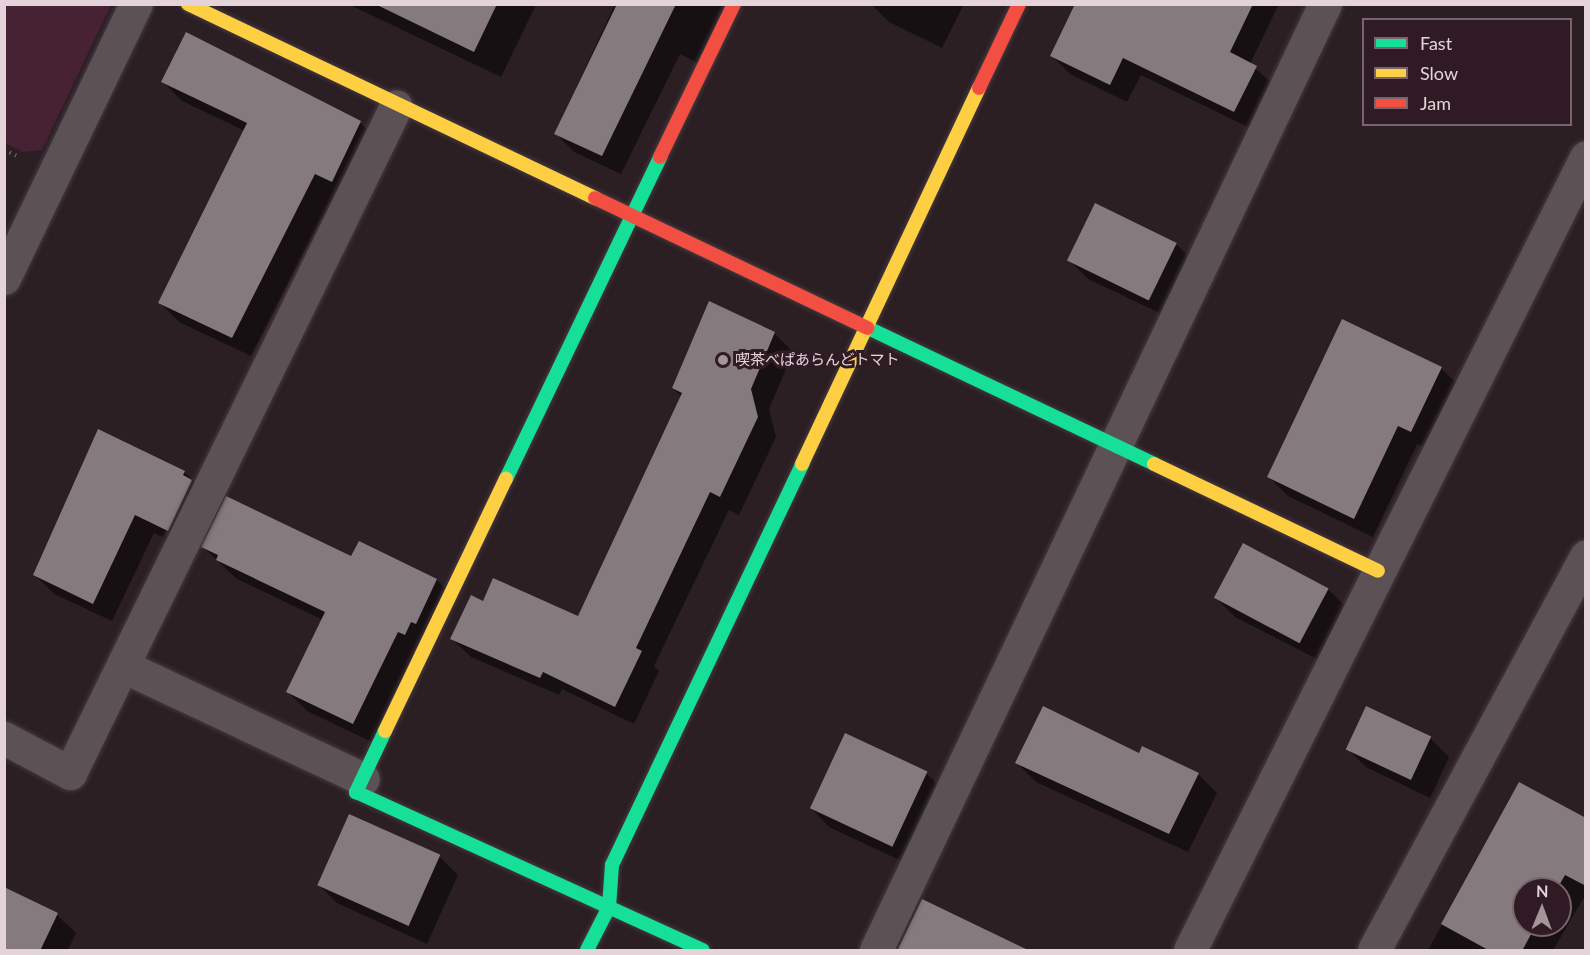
<!DOCTYPE html>
<meta charset="utf-8">
<style>
body{margin:0}
#map{position:relative;width:1590px;height:955px;overflow:hidden;background:#2b1f24;font-family:Lato,"Noto Sans JP",sans-serif}
div>[style]{position:absolute}
.green>*{inset:0;background:#462233}
.shadow>*{inset:0;background:#0007}
.building>*{inset:0;background:#857a7e;transform-origin:0 0}
.path>*{height:4px;margin-top:-2px;transform-origin:0;background:repeating-linear-gradient(90deg,#645b5f 0 1.5px,transparent 0 6px)}
.roads{filter:drop-shadow(0 0 2px #453a3f) drop-shadow(0 0 2px #453a3f)}
.street>*{height:33px;margin:-16.5px;padding:0 16.5px;transform-origin:16.5px;border-radius:16.5px;background:#5c5155}
.fast>*{height:14px;margin:-7px;padding:0 7px;transform-origin:7px;border-radius:7px;background:#16e098}
.slow>*{height:14px;margin:-7px;padding:0 7px;transform-origin:7px;border-radius:7px;background:#ffcf43}
.jam>*{height:14px;margin:-7px;padding:0 7px;transform-origin:7px;border-radius:7px;background:#f24e42}
.dots>*{width:16px;height:16px;translate:-50% -50%;box-sizing:border-box;border:3px solid #301a23;border-radius:50%}
span{translate:-50% -50%;white-space:nowrap;text-align:center;line-height:1.15;-webkit-text-stroke:6px #301a23;paint-order:stroke}
.poi-label{font-size:15px;color:#e4d4da}
.left{translate:0 -50%;text-align:left}
.frame{position:absolute;inset:0;border:6px solid #e4d4da;pointer-events:none}
.legend{position:absolute;left:1362px;top:18px;width:210px;height:108px;box-sizing:border-box;background:#301a23;border:2px solid #78646c;margin:0;padding:8px 10px;list-style:none;font-size:18px;color:#e4d4da}
.legend li{display:flex;align-items:center;gap:12px;height:30px}
.legend b{width:30px;border:2px solid #78646c}
.north{position:absolute;left:1512px;top:877px;width:60px;height:60px;box-sizing:border-box;background:#301a23;border:2px solid #78646c;border-radius:50%;rotate:1deg;font-size:16px;font-weight:700;line-height:24px;text-align:center;color:#e4d4da}
.north::after{content:'';display:block;margin:auto;width:21px;height:27px;background:#a3959a;clip-path:polygon(50% 0,100% 100%,50% 72%,0 100%)}
</style>
<div id="map">
<div class="green">
<div style="clip-path:polygon(4px 5px,111px 5px,42px 150px,23px 152px,5px 143px)"></div>
</div>
<div class="shadow">
<div style="clip-path:polygon(348px 4px,535px 4px,536px 5px,501px 77px)"></div>
<div style="clip-path:polygon(615px 4px,730px 4px,702px 65px,680px 54px,621px 174px,574px 152px,555px 133px)"></div>
<div style="clip-path:polygon(871px 4px,962px 4px,963px 6px,942px 48px,889px 22px)"></div>
<div style="clip-path:polygon(1195px 4px,1279px 4px,1250px 64px,1274px 85px,1252px 129px,1141px 75px,1127px 102px,1070px 74px,1052px 56px)"></div>
<div style="clip-path:polygon(163px 82px,360px 123px,379px 141px,351px 199px,335px 192px,251px 356px,179px 322px,160px 303px,245px 131px,182px 101px)"></div>
<div style="clip-path:polygon(1176px 244px,1195px 263px,1168px 317px,1088px 279px,1070px 261px)"></div>
<div style="clip-path:polygon(1343px 321px,1441px 368px,1460px 387px,1430px 450px,1417px 444px,1373px 537px,1288px 496px,1269px 477px)"></div>
<div style="clip-path:polygon(774px 333px,793px 352px,769px 409px,776px 437px,739px 515px,729px 510px,654px 666px,659px 671px,634px 724px,562px 689px,559px 695px,471px 657px,452px 639px,484px 603px,579px 618px,682px 397px,673px 388px)"></div>
<div style="clip-path:polygon(evenodd,184px 472px,203px 491px,187px 548px,154px 533px,112px 621px,54px 594px,35px 575px,184px 472px,190px 482px,193px 482px,166px 538px,163px 537px,190px 482px)"></div>
<div style="clip-path:polygon(359px 543px,437px 580px,455px 599px,372px 742px,307px 711px,288px 692px,323px 620px,237px 579px,203px 547px,352px 558px)"></div>
<div style="clip-path:polygon(1328px 589px,1347px 608px,1319px 660px,1235px 617px,1216px 598px)"></div>
<div style="clip-path:polygon(1430px 738px,1449px 757px,1430px 798px,1366px 767px,1347px 748px)"></div>
<div style="clip-path:polygon(1140px 755px,1198px 774px,1217px 793px,1188px 852px,1036px 782px,1017px 763px)"></div>
<div style="clip-path:polygon(926px 773px,945px 792px,910px 865px,829px 827px,811px 808px)"></div>
<div style="clip-path:polygon(evenodd,1520px 784px,1586px 820px,1586px 894px,1553px 950px,1428px 950px,1520px 784px,1524px 889px,1560px 889px,1560px 925px,1524px 925px,1524px 889px)"></div>
<div style="clip-path:polygon(439px 856px,458px 875px,427px 944px,337px 903px,318px 884px)"></div>
<div style="clip-path:polygon(57px 915px,76px 933px,68px 950px,4px 950px)"></div>
</div>
<div class="building">
<div style="clip-path:polygon(375px 4px,497px 4px,474px 52px)"></div>
<div style="clip-path:polygon(617px 4px,676px 4px,602px 156px,554px 134px)"></div>
<div style="clip-path:polygon(1075px 4px,1253px 4px,1230px 52px,1257px 66px,1234px 112px,1123px 58px,1110px 85px,1050px 56px)"></div>
<div style="clip-path:polygon(186px 32px,361px 121px,332px 182px,315px 174px,232px 338px,158px 303px,247px 123px,161px 82px)"></div>
<div style="left:1095px;top:203px;width:91px;height:64px;rotate:26deg"></div>
<div style="clip-path:polygon(709px 301px,775px 332px,751px 389px,758px 417px,720px 497px,710px 492px,636px 648px,642px 651px,615px 707px,543px 672px,540px 678px,450px 639px,471px 595px,483px 601px,493px 578px,578px 616px,682px 393px,672px 388px)"></div>
<div style="clip-path:polygon(1342px 319px,1442px 367px,1411px 432px,1398px 426px,1354px 519px,1267px 477px)"></div>
<div style="clip-path:polygon(98px 429px,185px 471px,183px 475px,192px 480px,168px 531px,135px 515px,93px 604px,33px 575px)"></div>
<div style="clip-path:polygon(226px 496px,351px 556px,359px 541px,437px 579px,416px 624px,411px 622px,405px 635px,398px 632px,353px 724px,286px 692px,325px 612px,216px 560px,218px 555px,201px 547px)"></div>
<div style="left:1243px;top:543px;width:97px;height:62px;rotate:28deg"></div>
<div style="clip-path:polygon(1043px 706px,1139px 753px,1142px 746px,1199px 773px,1169px 834px,1015px 763px)"></div>
<div style="left:1366px;top:706px;width:72px;height:48px;rotate:25deg"></div>
<div style="left:845px;top:733px;width:91px;height:83px;rotate:25deg"></div>
<div style="clip-path:polygon(1519px 782px,1586px 818px,1586px 886px,1565px 875px,1557px 889px,1524px 889px,1524px 925px,1536px 925px,1522px 951px,1490px 951px,1441px 924px)"></div>
<div style="left:349px;top:814px;width:100px;height:78px;rotate:24deg"></div>
<div style="clip-path:polygon(4px 887px,58px 913px,40px 951px,4px 951px)"></div>
<div style="clip-path:polygon(922px 899px,1030px 951px,897px 951px)"></div>
</div>
<div class="path">
<div style="left:4px;top:150px;width:14px;rotate:25deg"></div>
</div>
<div class="roads">
<div class="street">
<div style="left:4px;top:278px;width:304px;rotate:-64.3deg"></div>
<div style="left:123px;top:666px;width:265px;rotate:25.2deg"></div>
<div style="left:4px;top:738px;width:75px;rotate:27.9deg"></div>
<div style="left:70px;top:773px;width:742px;rotate:-63.95deg"></div>
<div style="left:876px;top:950px;width:1047px;rotate:-64.61deg"></div>
<div style="left:1190px;top:950px;width:886px;rotate:-63.46deg"></div>
<div style="left:1374px;top:950px;width:447px;rotate:-61.7deg"></div>
</div>
<div class="fast">
<div style="left:868px;top:328px;width:317px;rotate:25.4deg"></div>
<div style="left:506px;top:479px;width:357px;rotate:-64.4deg"></div>
<div style="left:385px;top:731px;width:68px;rotate:115.4deg"></div>
<div style="left:356px;top:792px;width:381px;rotate:24.5deg"></div>
<div style="left:587px;top:950px;width:48px;rotate:-62.9deg"></div>
<div style="left:609px;top:907px;width:42px;rotate:-85.9deg"></div>
<div style="left:612px;top:865px;width:444px;rotate:-64.6deg"></div>
</div>
<div class="slow">
<div style="left:188px;top:4px;width:451px;rotate:25.5deg"></div>
<div style="left:802px;top:464px;width:416px;rotate:-64.8deg"></div>
<div style="left:1154px;top:464px;width:248px;rotate:25.5deg"></div>
<div style="left:385px;top:731px;width:280px;rotate:-64.4deg"></div>
</div>
<div class="jam">
<div style="left:979px;top:88px;width:93px;rotate:-64.5deg"></div>
<div style="left:660px;top:157px;width:170px;rotate:-64.2deg"></div>
<div style="left:595px;top:198px;width:302px;rotate:25.5deg"></div>
</div>
</div>
<div class="dots">
<div style="left:723px;top:360px;background:#a3959a"></div>
</div>
<div class="poi-label">
<span class="left" style="left:735px;top:360px">喫茶べぱあらんどトマト</span>
</div>
<div class="frame"></div>
<ul class="legend">
<li><b style="height:8px;background:#16e098"></b>Fast</li>
<li><b style="height:8px;background:#ffcf43"></b>Slow</li>
<li><b style="height:8px;background:#f24e42"></b>Jam</li>
</ul>
<div class="north">N</div>
</div>
